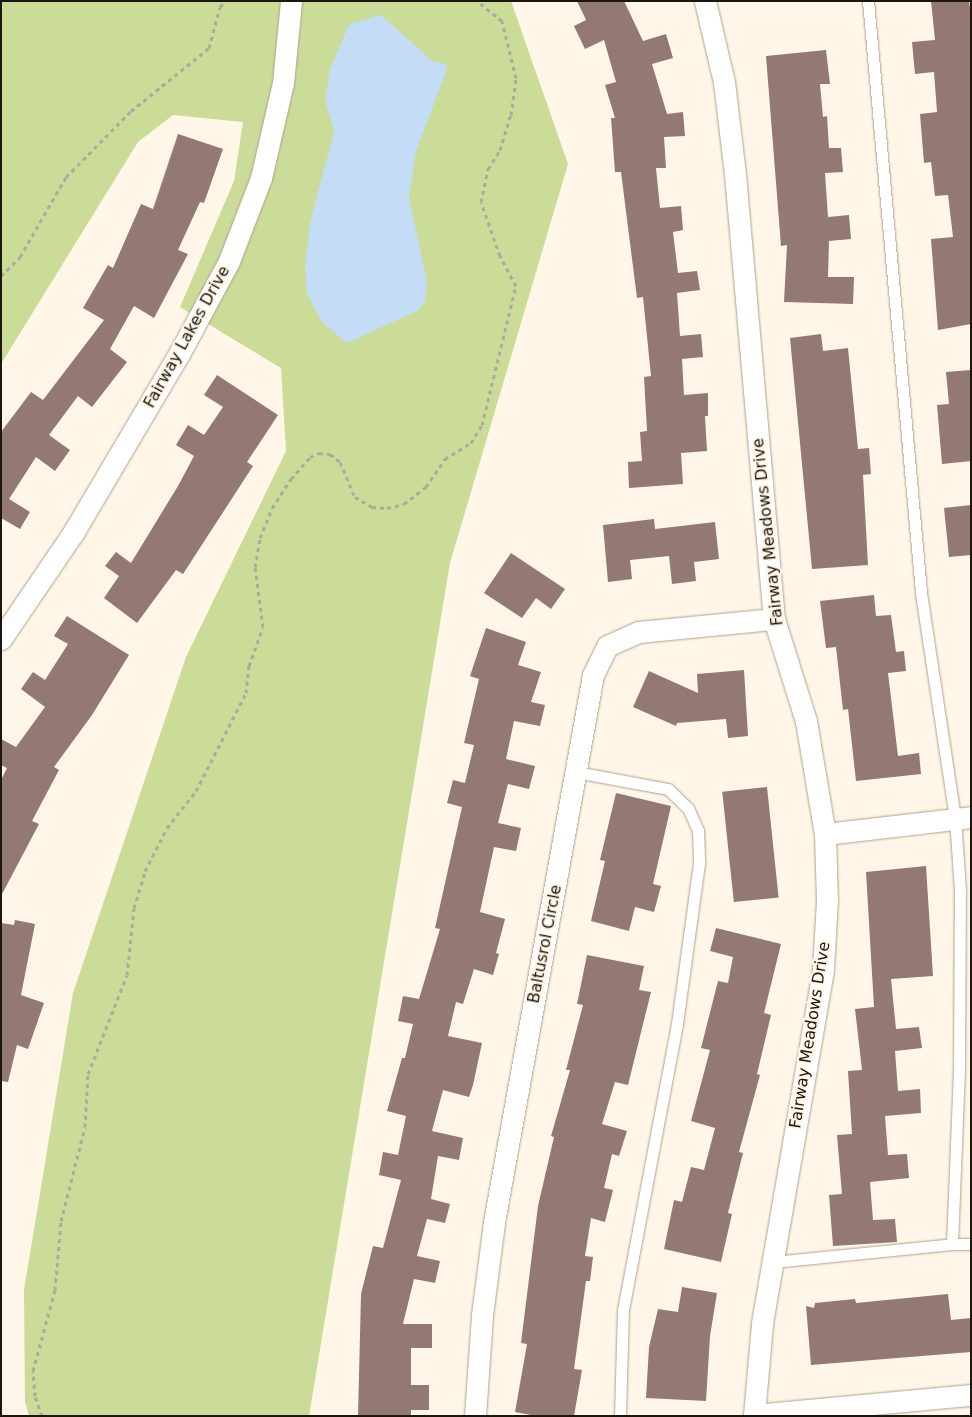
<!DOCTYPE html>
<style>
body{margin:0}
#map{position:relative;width:972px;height:1417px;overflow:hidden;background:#fff6e8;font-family:"DejaVu Sans",sans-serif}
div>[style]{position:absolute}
.green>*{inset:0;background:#cbdc99}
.water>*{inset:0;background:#c3ddf7}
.building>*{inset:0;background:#937874;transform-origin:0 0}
.path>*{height:3px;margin-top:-1.5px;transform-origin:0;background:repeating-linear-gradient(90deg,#b0a89d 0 4px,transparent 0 8px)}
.roads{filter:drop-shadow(0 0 1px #b0a18c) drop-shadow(0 0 1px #b0a18c)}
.service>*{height:11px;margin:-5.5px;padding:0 5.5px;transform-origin:5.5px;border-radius:5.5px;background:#fff}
.minor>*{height:21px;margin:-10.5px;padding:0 10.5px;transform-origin:10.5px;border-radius:10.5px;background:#fff}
span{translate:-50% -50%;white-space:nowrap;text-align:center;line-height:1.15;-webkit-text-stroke:4.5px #fff6e8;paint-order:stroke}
.street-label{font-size:16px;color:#1c160f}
.frame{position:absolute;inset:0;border:2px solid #1c160f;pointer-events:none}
</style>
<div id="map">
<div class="green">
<div style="clip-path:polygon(1px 1px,511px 1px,568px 164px,450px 563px,309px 1416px,29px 1416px,25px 1402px,24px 1290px,73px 993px,186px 657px,286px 451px,281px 368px,180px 307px,234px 181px,243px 122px,173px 115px,138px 142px,1px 364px)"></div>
</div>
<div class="water">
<div style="clip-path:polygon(381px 15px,432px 61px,448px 65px,415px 155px,409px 198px,427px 282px,425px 302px,417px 311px,347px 343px,322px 322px,307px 293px,305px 267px,310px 224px,334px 131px,325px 100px,330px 70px,349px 24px)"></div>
</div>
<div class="building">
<div style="clip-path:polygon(577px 1px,624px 1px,643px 41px,666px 34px,673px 58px,652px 64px,667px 114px,683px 112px,685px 136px,664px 137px,666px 168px,656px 168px,660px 208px,681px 206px,683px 230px,673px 232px,678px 273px,697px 271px,700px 290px,677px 293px,680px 336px,701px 334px,703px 357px,682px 359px,684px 395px,708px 393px,708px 416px,705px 416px,707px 451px,681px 453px,683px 484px,629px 488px,628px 462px,642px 461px,640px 432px,647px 431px,644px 377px,651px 376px,643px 297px,637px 298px,621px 172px,615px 172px,611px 118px,615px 118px,605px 85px,616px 82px,604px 40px,585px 49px,574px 26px,586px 20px)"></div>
<div style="clip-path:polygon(931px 1px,969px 1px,971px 14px,971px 324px,938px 330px,931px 239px,953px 237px,948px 195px,935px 196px,931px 162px,924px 163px,920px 114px,937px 112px,934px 72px,915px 74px,912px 42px,935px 40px)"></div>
<div style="clip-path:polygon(826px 50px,830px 84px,820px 84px,823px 117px,827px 116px,829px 148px,841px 148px,843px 172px,825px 173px,828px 217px,849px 215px,851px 239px,829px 241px,828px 277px,854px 277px,853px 304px,784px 302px,787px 245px,781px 246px,766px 56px)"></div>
<div style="clip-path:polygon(178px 134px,223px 149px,204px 203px,200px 202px,178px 250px,188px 254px,154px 318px,134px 306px,110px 349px,127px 362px,92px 407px,78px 396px,49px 435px,70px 450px,55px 471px,36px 457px,9px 499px,30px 512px,20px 529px,1px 518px,1px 432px,31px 392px,43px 400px,104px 320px,83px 308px,108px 265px,113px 268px,141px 204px,153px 209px)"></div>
<div style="clip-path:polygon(821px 334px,823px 351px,848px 348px,858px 449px,869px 448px,871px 474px,863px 475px,868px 565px,812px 569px,790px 338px)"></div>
<div style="clip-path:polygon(971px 370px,971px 461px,942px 464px,937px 405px,949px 404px,946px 372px)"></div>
<div style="clip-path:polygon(217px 375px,278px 415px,247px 462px,253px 466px,183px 574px,176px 570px,137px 623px,104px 598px,119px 576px,105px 566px,116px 552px,131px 563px,178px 486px,194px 456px,176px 445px,188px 425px,204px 435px,223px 407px,204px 395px)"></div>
<div style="clip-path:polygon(971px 505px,971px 555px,949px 557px,944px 508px)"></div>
<div style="clip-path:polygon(654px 519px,655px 529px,715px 522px,719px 559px,694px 562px,696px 581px,672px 584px,669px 556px,630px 560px,632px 579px,608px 582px,603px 525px)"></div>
<div style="clip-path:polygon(511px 553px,565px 589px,551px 609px,536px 598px,522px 618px,484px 593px)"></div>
<div style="clip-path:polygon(874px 595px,876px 616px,891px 615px,896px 652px,904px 651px,906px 671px,888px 673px,898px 756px,919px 753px,921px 774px,856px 781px,848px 709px,843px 710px,836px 647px,826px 648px,820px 601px)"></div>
<div style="clip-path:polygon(67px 616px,129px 655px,92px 715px,54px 767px,59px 770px,32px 821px,39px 824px,1px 896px,1px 780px,7px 768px,1px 765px,1px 739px,16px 747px,45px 707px,21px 689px,33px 672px,45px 680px,68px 644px,54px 636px)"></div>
<div style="clip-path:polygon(486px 628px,526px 642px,518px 665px,541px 672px,531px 702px,545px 705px,540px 726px,514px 721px,506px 759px,535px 766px,529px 789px,508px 784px,498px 823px,521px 828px,516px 851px,494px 847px,480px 912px,505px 919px,496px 953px,499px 954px,493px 975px,474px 969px,463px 1004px,456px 1002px,448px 1036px,482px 1043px,473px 1085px,469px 1097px,443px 1090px,432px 1131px,463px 1138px,459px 1160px,438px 1156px,431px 1199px,450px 1204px,445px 1223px,427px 1219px,417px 1256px,440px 1261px,435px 1283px,414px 1279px,403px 1324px,432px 1324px,432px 1348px,411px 1348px,411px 1385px,429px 1385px,429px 1410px,411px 1410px,411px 1416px,358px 1416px,361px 1294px,373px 1246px,383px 1248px,401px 1180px,379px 1175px,383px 1152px,398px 1155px,406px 1116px,387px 1111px,402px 1058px,405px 1058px,413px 1024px,398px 1021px,403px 996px,419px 999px,440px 929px,435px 928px,462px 807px,447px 803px,453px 780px,465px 783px,474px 745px,464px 743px,479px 679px,470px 676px)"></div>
<div style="clip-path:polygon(744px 670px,748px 736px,728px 738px,726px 719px,677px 723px,676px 726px,633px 707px,649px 671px,698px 693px,697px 674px)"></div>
<div style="left:767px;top:787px;width:111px;height:45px;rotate:84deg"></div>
<div style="clip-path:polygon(616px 793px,671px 806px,653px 884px,661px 886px,654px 912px,635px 907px,629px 931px,591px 921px,605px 861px,600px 860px)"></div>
<div style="clip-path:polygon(926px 866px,933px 976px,891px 979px,896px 1029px,919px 1027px,922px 1048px,895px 1051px,898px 1091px,920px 1089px,921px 1113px,885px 1116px,888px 1155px,907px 1154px,909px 1178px,870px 1182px,873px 1220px,895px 1219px,897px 1242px,833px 1246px,829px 1195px,842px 1194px,837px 1135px,852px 1134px,848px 1071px,862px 1070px,855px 1009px,874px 1007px,866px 872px)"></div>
<div style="clip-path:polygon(15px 920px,35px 924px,21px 995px,44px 1003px,28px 1049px,17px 1045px,8px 1082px,1px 1081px,1px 923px,14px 925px)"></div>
<div style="clip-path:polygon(716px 928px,781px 944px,764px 1013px,771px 1015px,757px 1074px,760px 1075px,739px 1152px,743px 1153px,728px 1213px,732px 1214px,721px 1262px,664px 1249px,674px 1200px,682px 1202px,691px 1167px,704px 1170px,715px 1128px,691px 1121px,710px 1050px,701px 1048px,718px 981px,728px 983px,733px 957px,710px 951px)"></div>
<div style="clip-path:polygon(587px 955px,644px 966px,639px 990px,651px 992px,628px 1085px,615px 1082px,602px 1124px,627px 1131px,619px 1156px,612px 1154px,604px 1188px,613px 1190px,605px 1222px,591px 1218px,585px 1256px,593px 1257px,590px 1281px,586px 1281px,574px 1369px,582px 1370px,574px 1416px,536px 1416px,515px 1412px,527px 1344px,521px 1343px,538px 1206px,554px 1137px,551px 1136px,570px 1070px,566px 1070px,583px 1005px,577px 1004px)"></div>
<div style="clip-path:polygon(682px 1287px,717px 1293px,710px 1336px,706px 1401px,646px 1398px,649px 1347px,658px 1309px,678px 1312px)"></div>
<div style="clip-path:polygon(948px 1294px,951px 1320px,971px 1318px,971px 1352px,811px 1365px,806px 1306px,814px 1308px,815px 1303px,855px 1299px,856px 1303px)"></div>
</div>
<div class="path">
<div style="left:1px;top:276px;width:27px;rotate:-45deg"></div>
<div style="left:20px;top:257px;width:92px;rotate:-60.1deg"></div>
<div style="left:66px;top:177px;width:93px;rotate:-45.4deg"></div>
<div style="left:131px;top:111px;width:100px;rotate:-38.9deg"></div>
<div style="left:209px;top:48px;width:42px;rotate:-75deg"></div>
<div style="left:220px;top:7px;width:8px;rotate:-50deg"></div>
<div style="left:42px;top:1416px;width:21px;rotate:-109deg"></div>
<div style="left:35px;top:1396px;width:25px;rotate:-95deg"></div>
<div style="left:33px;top:1371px;width:84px;rotate:-74.8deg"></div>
<div style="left:55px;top:1290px;width:69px;rotate:-85deg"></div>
<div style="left:61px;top:1221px;width:97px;rotate:-75.7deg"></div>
<div style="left:85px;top:1127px;width:53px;rotate:-86.8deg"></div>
<div style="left:88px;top:1074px;width:106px;rotate:-68.5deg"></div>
<div style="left:127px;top:975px;width:67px;rotate:-84deg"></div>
<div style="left:134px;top:908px;width:39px;rotate:-73deg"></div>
<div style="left:145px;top:871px;width:48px;rotate:-62.9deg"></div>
<div style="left:167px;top:828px;width:47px;rotate:-51.9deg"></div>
<div style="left:196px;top:791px;width:110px;rotate:-63deg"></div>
<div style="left:246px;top:693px;width:27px;rotate:-84deg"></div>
<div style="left:249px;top:666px;width:41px;rotate:-70.3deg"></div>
<div style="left:263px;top:627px;width:61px;rotate:-97.6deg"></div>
<div style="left:255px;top:567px;width:29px;rotate:-80deg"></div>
<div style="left:260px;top:538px;width:32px;rotate:-68deg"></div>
<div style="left:272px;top:508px;width:35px;rotate:-57deg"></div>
<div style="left:291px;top:479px;width:29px;rotate:-49deg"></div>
<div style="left:310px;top:457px;width:10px;rotate:-24deg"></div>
<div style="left:319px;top:453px;width:11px;rotate:5deg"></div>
<div style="left:330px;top:454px;width:13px;rotate:39deg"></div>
<div style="left:340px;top:462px;width:38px;rotate:67deg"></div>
<div style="left:355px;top:497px;width:20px;rotate:30deg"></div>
<div style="left:372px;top:507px;width:15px;rotate:4deg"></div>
<div style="left:387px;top:508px;width:17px;rotate:-13deg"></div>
<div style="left:404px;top:504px;width:28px;rotate:-38deg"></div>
<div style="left:426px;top:487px;width:34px;rotate:-56deg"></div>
<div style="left:445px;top:459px;width:31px;rotate:-32deg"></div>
<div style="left:471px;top:443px;width:21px;rotate:-59deg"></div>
<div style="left:482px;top:425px;width:143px;rotate:-76.3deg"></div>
<div style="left:516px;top:286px;width:34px;rotate:-118deg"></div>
<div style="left:500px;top:256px;width:57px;rotate:-109.4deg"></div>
<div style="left:481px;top:202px;width:34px;rotate:-78deg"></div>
<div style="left:488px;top:169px;width:22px;rotate:-58deg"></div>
<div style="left:500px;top:150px;width:37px;rotate:-73deg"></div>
<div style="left:511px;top:115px;width:37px;rotate:-82deg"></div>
<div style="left:516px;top:78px;width:59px;rotate:-103.8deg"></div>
<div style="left:502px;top:21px;width:32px;rotate:-141deg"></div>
</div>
<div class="roads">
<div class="service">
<div style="left:576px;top:772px;width:94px;rotate:10.5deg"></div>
<div style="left:668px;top:789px;width:28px;rotate:44deg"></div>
<div style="left:688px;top:808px;width:24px;rotate:66deg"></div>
<div style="left:698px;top:830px;width:33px;rotate:88deg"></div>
<div style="left:699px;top:863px;width:162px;rotate:97.8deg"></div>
<div style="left:677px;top:1024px;width:290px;rotate:100.7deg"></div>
<div style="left:623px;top:1309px;width:107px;rotate:91.6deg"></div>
<div style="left:952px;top:1244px;width:19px"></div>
<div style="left:773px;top:1262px;width:180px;rotate:-5.7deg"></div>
<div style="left:952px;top:1244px;width:176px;rotate:-87.7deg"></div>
<div style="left:959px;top:1068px;width:178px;rotate:-89.7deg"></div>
<div style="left:960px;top:890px;width:72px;rotate:-94deg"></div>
<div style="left:955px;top:818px;width:229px;rotate:-98.6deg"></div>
<div style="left:921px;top:592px;width:593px;rotate:-95.12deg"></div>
</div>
<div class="minor">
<div style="left:705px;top:1px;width:83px;rotate:76.8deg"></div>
<div style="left:724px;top:82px;width:93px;rotate:83.2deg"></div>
<div style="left:735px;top:174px;width:447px;rotate:85deg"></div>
<div style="left:774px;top:619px;width:107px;rotate:72.6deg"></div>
<div style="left:806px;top:721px;width:115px;rotate:80.5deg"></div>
<div style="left:825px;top:834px;width:66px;rotate:88.3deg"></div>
<div style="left:827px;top:900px;width:70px;rotate:93.3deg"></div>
<div style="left:823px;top:970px;width:359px;rotate:99.8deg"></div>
<div style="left:762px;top:1324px;width:92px;rotate:95deg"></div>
<div style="left:1px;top:639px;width:128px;rotate:-55.8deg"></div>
<div style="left:73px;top:533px;width:208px;rotate:-59.4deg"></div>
<div style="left:179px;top:354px;width:106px;rotate:-61.7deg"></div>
<div style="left:229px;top:261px;width:89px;rotate:-68.9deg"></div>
<div style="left:261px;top:178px;width:98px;rotate:-77deg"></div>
<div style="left:283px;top:83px;width:82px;rotate:-84.4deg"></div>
<div style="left:825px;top:834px;width:147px;rotate:-6.6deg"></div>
<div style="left:754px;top:1415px;width:218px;rotate:-5.3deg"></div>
<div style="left:475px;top:1416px;width:101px;rotate:-86deg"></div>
<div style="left:482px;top:1315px;width:94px;rotate:-82.6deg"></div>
<div style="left:494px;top:1222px;width:556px;rotate:-79.74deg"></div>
<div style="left:593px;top:675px;width:32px;rotate:-64deg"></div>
<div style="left:607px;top:646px;width:34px;rotate:-24deg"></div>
<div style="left:638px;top:632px;width:137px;rotate:-5.5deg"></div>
</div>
</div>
<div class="street-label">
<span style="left:187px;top:337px;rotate:-61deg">Fairway Lakes Drive</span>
<span style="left:768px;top:532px;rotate:-96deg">Fairway Meadows Drive</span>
<span style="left:545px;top:944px;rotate:-79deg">Baltusrol Circle</span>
<span style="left:810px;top:1035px;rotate:-81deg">Fairway Meadows Drive</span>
</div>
<div class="frame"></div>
</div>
